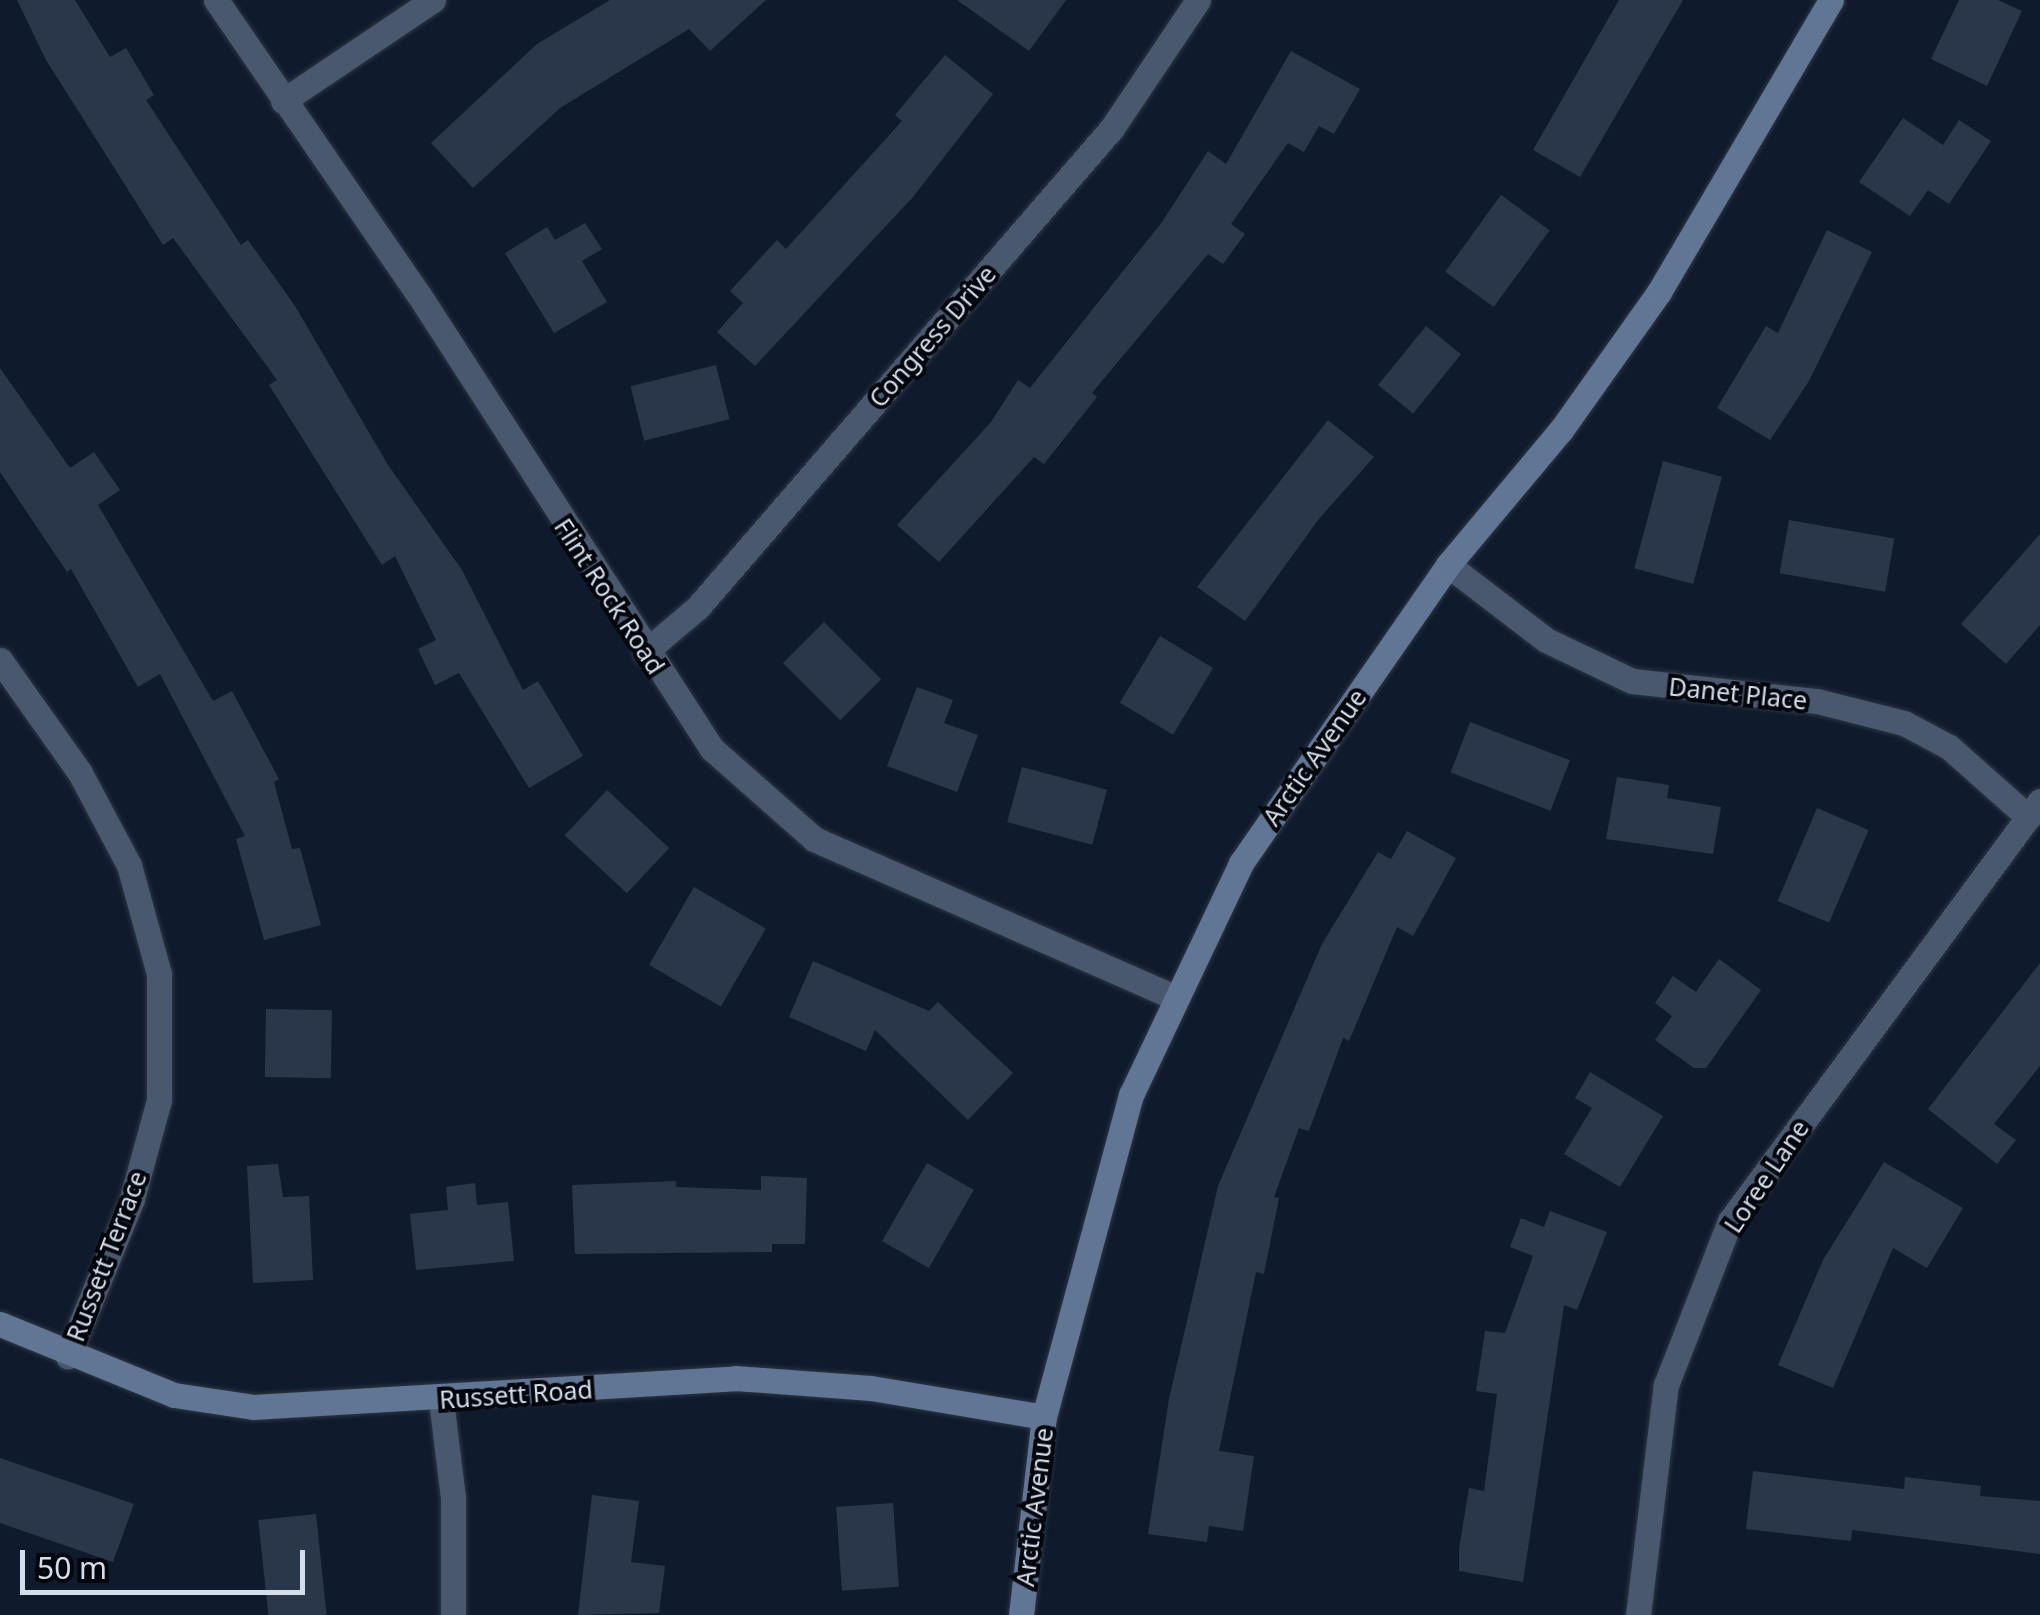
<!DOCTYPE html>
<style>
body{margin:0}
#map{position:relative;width:2040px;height:1615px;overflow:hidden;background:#0f1b2d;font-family:"Noto Sans",sans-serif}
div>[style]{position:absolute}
.building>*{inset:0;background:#2a374b;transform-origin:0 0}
.roads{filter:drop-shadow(0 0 2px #2f3544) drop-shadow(0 0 2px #2f3544)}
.street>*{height:25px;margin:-12.5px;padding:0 12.5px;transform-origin:12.5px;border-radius:12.5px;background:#49586e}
.secondary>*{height:25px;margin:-12.5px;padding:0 12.5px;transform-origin:12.5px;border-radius:12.5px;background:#617694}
span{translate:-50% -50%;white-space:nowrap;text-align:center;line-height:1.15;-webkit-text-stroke:8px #03060d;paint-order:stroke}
.street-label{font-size:25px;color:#d4ddea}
.scale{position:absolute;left:20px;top:1550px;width:285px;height:45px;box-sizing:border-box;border:5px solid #d4ddea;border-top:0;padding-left:12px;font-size:30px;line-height:35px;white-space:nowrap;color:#d4ddea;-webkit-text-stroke:8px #03060d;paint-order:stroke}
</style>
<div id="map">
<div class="building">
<div style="clip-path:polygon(17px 0,75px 0,110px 57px,126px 48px,154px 95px,146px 100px,241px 245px,248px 240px,295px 306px,388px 465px,462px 570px,523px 690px,538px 681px,583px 756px,529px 788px,459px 673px,435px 685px,418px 649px,436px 640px,395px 556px,382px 565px,269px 385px,277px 380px,173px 238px,163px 245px,46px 60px)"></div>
<div style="clip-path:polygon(610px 0,766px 0,710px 51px,689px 29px,560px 108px,473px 188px,431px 143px,537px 44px)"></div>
<div style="clip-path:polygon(957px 0,1066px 0,1029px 51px)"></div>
<div style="clip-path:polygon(1619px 0,1683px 0,1580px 177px,1533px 150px)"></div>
<div style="clip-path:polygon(1959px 0,1998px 0,2022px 11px,1987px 86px,1931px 59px)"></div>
<div style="clip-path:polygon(1291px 51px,1360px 89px,1334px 134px,1319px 126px,1304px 152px,1288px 143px,1231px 224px,1245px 234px,1223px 264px,1208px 254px,1092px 393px,1097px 397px,1044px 464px,1034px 457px,939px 562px,897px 525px,991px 422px,1018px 380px,1030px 388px,1162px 222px,1208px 151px,1226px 164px)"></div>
<div style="clip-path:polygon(945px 55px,993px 94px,913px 197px,755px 366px,717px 332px,743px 303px,730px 291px,777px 240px,786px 249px,902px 121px,895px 115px)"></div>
<div style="clip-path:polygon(1903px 118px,1943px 145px,1959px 120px,1991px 141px,1949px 204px,1928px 190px,1910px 216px,1859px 182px)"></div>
<div style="left:1501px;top:195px;width:60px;height:95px;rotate:36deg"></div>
<div style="clip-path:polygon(585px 223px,602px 249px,582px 261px,607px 302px,554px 333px,505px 253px,547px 227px,555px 240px)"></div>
<div style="clip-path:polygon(1827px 230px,1872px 252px,1809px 381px,1770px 440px,1717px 408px,1766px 326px,1778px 333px)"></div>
<div style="left:1426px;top:326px;width:45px;height:76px;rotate:39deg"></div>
<div style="left:716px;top:365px;width:56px;height:88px;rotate:76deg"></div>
<div style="clip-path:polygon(0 368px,70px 468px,94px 452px,120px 490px,98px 505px,213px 701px,232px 691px,279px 779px,274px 782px,292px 849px,300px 848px,321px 925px,264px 940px,236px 839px,245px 836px,160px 674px,138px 687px,71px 569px,67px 572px,0 472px)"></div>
<div style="clip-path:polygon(1328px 420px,1374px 457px,1318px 520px,1245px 621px,1197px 587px)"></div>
<div style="left:1663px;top:461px;width:61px;height:111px;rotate:15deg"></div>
<div style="left:1789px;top:520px;width:107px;height:54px;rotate:10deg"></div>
<div style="clip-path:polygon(2040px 534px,2040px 625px,2006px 664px,1961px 624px)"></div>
<div style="left:824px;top:622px;width:81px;height:58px;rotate:45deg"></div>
<div style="left:1160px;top:636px;width:62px;height:78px;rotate:31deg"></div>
<div style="clip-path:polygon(917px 687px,953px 700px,944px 723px,978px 735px,957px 792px,887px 766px)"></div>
<div style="left:1470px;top:722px;width:107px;height:54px;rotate:21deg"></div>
<div style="left:1022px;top:767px;width:88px;height:57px;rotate:15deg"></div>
<div style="clip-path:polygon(1617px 777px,1669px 785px,1667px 798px,1721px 807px,1713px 854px,1606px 839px)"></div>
<div style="left:607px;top:790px;width:85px;height:62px;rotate:43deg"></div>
<div style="left:1817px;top:808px;width:56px;height:101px;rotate:23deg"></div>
<div style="clip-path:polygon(1407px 831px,1456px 858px,1413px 936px,1397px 927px,1349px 1041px,1343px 1038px,1309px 1131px,1299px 1128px,1274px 1197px,1279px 1198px,1264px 1274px,1256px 1272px,1219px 1451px,1254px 1456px,1243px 1531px,1209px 1526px,1207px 1542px,1148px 1534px,1169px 1399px,1218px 1186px,1322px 944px,1378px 852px,1391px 859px)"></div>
<div style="left:694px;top:887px;width:83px;height:90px;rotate:30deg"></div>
<div style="clip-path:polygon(1719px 959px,1761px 990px,1706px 1068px,1694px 1068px,1655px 1040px,1672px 1016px,1655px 1003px,1673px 976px,1696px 992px)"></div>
<div style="clip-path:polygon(813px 961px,929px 1011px,938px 1002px,1013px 1073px,968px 1120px,875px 1030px,866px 1051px,789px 1017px)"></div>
<div style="clip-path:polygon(2040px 963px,2040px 1066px,1994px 1124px,2016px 1140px,1997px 1164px,1928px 1109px)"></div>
<div style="left:266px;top:1009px;width:66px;height:68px;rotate:1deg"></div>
<div style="clip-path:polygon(1590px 1072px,1663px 1116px,1620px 1187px,1564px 1154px,1592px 1108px,1575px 1098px)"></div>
<div style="clip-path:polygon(1884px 1162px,1963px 1208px,1927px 1268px,1893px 1248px,1833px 1388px,1778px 1365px,1823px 1260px)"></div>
<div style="left:927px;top:1163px;width:54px;height:90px;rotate:30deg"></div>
<div style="clip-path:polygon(278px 1164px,283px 1197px,309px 1196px,313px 1280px,253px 1283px,247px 1166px)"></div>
<div style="clip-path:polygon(761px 1176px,807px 1178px,805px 1244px,772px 1244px,772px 1252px,575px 1254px,572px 1185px,676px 1181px,676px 1187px,761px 1190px)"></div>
<div style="clip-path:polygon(475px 1183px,477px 1205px,508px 1202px,514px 1261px,416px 1270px,410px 1214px,448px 1210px,446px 1187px)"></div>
<div style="clip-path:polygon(1550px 1211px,1607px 1232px,1577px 1310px,1564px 1305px,1523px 1582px,1459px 1571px,1459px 1549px,1469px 1488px,1484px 1491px,1497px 1394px,1476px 1391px,1485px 1331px,1505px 1333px,1533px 1256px,1510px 1247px,1521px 1218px,1544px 1227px)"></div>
<div style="clip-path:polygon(0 1458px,134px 1504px,113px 1562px,0 1523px)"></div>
<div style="clip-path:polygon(1753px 1471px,1904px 1489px,1905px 1477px,1981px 1486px,1980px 1496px,2040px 1501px,2040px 1554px,1852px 1530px,1851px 1541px,1746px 1529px)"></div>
<div style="clip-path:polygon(592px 1495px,639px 1501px,631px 1562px,665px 1566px,659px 1613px,578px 1615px)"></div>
<div style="left:893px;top:1503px;width:84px;height:57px;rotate:86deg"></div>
<div style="left:316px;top:1514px;width:101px;height:58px;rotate:84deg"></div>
</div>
<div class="roads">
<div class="street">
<div style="left:216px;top:0;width:358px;rotate:55.5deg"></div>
<div style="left:419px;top:295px;width:540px;rotate:57.16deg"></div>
<div style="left:712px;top:749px;width:136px;rotate:41.4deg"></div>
<div style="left:814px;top:839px;width:395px;rotate:23.7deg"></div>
<div style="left:283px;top:101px;width:181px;rotate:-34deg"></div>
<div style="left:1448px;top:565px;width:123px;rotate:37.4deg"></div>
<div style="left:1546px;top:640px;width:95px;rotate:25.5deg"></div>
<div style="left:1632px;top:681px;width:186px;rotate:6.2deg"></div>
<div style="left:1817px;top:701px;width:90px;rotate:14.2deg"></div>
<div style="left:1904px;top:723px;width:51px;rotate:28.1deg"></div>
<div style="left:1949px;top:747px;width:106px;rotate:41.5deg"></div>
<div style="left:645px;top:652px;width:70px;rotate:-40.3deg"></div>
<div style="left:698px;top:607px;width:633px;rotate:-49.16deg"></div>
<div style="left:1112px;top:128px;width:154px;rotate:-56.1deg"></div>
<div style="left:0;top:660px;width:138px;rotate:54.7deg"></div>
<div style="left:80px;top:773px;width:104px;rotate:62deg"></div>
<div style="left:129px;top:865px;width:113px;rotate:74.6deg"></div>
<div style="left:159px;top:974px;width:126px;rotate:90deg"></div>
<div style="left:159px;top:1100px;width:103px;rotate:105.3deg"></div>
<div style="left:132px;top:1199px;width:170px;rotate:112.2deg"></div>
<div style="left:441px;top:1400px;width:99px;rotate:83deg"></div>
<div style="left:453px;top:1498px;width:117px;rotate:90deg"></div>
<div style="left:1638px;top:1615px;width:232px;rotate:-83.1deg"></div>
<div style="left:1666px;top:1385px;width:176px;rotate:-68.7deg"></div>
<div style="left:1730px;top:1221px;width:522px;rotate:-53.57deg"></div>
</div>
<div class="secondary">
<div style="left:0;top:1324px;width:188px;rotate:22.2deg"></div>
<div style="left:174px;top:1395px;width:80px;rotate:8.6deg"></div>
<div style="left:253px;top:1407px;width:483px;rotate:-3.4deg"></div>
<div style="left:735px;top:1378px;width:136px;rotate:4.2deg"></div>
<div style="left:871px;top:1388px;width:175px;rotate:9.5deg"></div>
<div style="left:1021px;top:1615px;width:199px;rotate:-83.4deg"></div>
<div style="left:1044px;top:1417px;width:334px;rotate:-74.9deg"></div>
<div style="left:1131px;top:1095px;width:257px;rotate:-64.6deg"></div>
<div style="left:1241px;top:863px;width:363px;rotate:-55.2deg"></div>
<div style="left:1448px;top:565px;width:176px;rotate:-50.1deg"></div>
<div style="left:1561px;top:430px;width:169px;rotate:-54.6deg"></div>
<div style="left:1659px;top:292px;width:339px;rotate:-59.5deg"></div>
</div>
</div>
<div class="street-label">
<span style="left:932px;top:336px;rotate:-49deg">Congress Drive</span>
<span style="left:610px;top:596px;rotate:57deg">Flint Rock Road</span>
<span style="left:1738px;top:693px;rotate:6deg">Danet Place</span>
<span style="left:1314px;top:757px;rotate:-55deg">Arctic Avenue</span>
<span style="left:1766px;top:1176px;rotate:-56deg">Loree Lane</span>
<span style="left:106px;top:1256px;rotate:-69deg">Russett Terrace</span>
<span style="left:516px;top:1394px;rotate:-4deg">Russett Road</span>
<span style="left:1034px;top:1507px;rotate:-83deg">Arctic Avenue</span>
</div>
<div class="scale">50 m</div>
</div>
